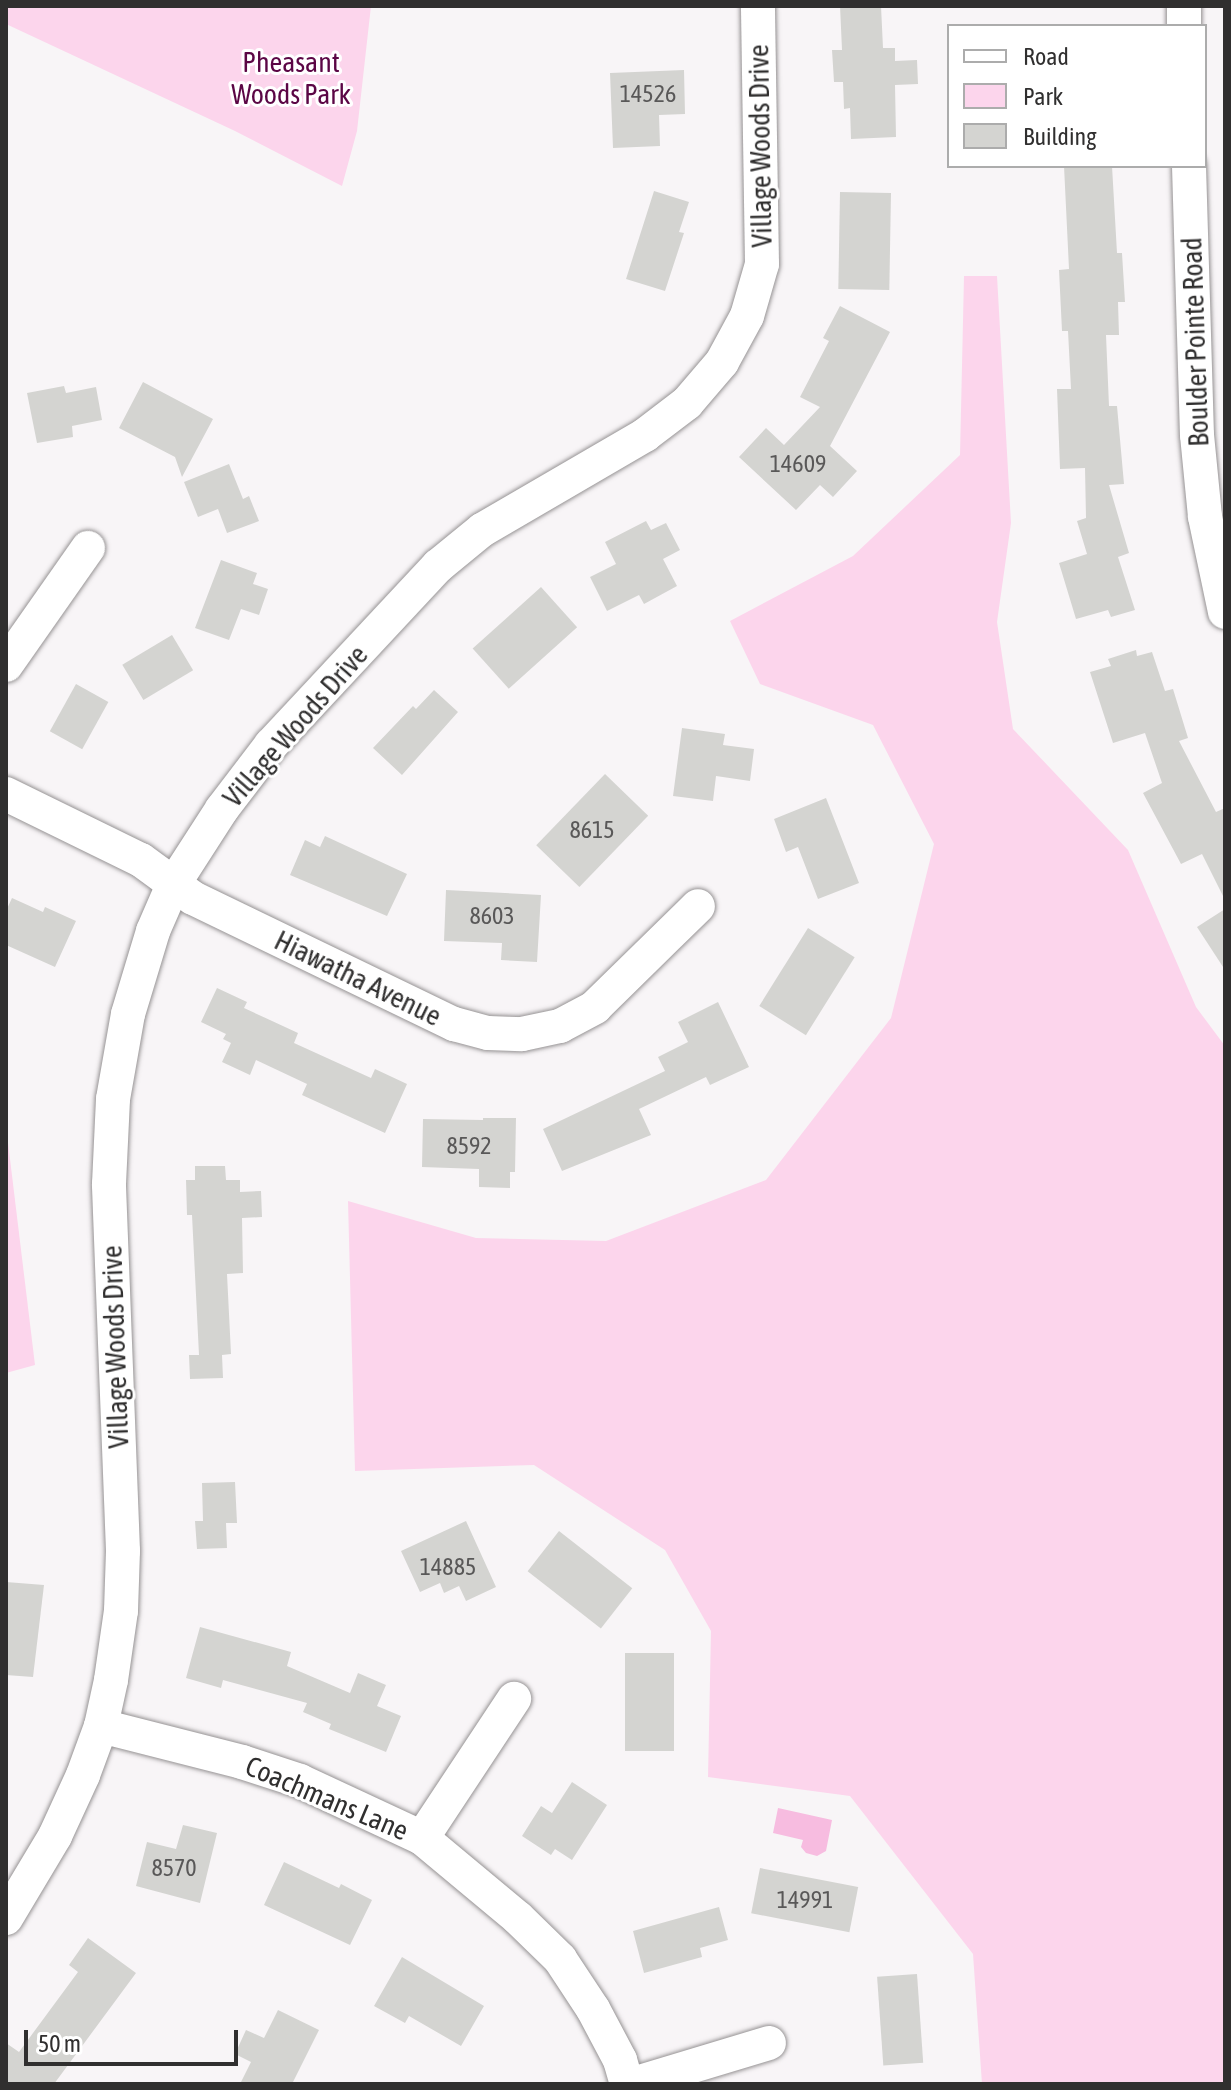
<!DOCTYPE html>
<style>
body{margin:0}
#map{position:relative;width:1231px;height:2090px;overflow:hidden;background:#f8f5f7;font-family:"Asap Condensed",sans-serif}
div>[style]{position:absolute}
.green>*{inset:0;background:#fcd5ec}
.water>*{inset:0;background:#f7bce0}
.building>*{inset:0;background:#d4d4d1;transform-origin:0 0}
.roads{filter:drop-shadow(0 0 2px #969394) drop-shadow(0 0 2px #969394)}
.street>*{height:34px;margin:-17px;padding:0 17px;transform-origin:17px;border-radius:17px;background:#fff}
span{translate:-50% -50%;white-space:nowrap;text-align:center;line-height:1.15;-webkit-text-stroke:6px #fff;paint-order:stroke}
.number-label{font-size:24px;color:#595858}
.number-label span{-webkit-text-stroke-width:0}
.park-label{font-size:28px;color:#5b0645}
.street-label{font-size:28px;color:#302f2f}
.frame{position:absolute;inset:0;border:8px solid #302f2f;pointer-events:none}
.legend{position:absolute;left:947px;top:24px;width:260px;height:144px;box-sizing:border-box;background:#fff;border:2px solid #acacac;margin:0;padding:10px 14px;list-style:none;font-size:24px;color:#302f2f}
.legend li{display:flex;align-items:center;gap:16px;height:40px}
.legend b{width:40px;border:2px solid #acacac}
.scale{position:absolute;left:24px;top:2030px;width:214px;height:36px;box-sizing:border-box;border:4px solid #302f2f;border-top:0;padding-left:10px;font-size:24px;line-height:28px;white-space:nowrap;color:#302f2f;-webkit-text-stroke:6px #fff;paint-order:stroke}
</style>
<div id="map">
<div class="green">
<div style="clip-path:polygon(6px 6px,371px 6px,357px 131px,342px 186px,235px 131px,6px 24px)"></div>
<div style="clip-path:polygon(964px 276px,997px 276px,1011px 523px,997px 622px,1013px 729px,1128px 850px,1196px 1007px,1225px 1046px,1225px 2084px,982px 2084px,973px 1954px,850px 1796px,708px 1777px,711px 1631px,665px 1550px,534px 1465px,355px 1471px,348px 1201px,476px 1238px,606px 1241px,766px 1180px,891px 1018px,934px 844px,873px 725px,760px 684px,730px 621px,853px 556px,960px 455px)"></div>
<div style="clip-path:polygon(6px 1126px,35px 1365px,6px 1373px)"></div>
</div>
<div class="water">
<div style="clip-path:polygon(778px 1808px,832px 1820px,826px 1851px,817px 1856px,806px 1853px,801px 1847px,803px 1840px,773px 1833px)"></div>
</div>
<div class="building">
<div style="clip-path:polygon(840px 6px,881px 6px,883px 48px,895px 48px,895px 61px,917px 60px,918px 84px,895px 85px,896px 137px,851px 139px,850px 108px,844px 109px,843px 82px,834px 82px,832px 50px,842px 50px)"></div>
<div style="clip-path:polygon(684px 70px,685px 114px,659px 115px,660px 146px,613px 148px,610px 73px)"></div>
<div style="clip-path:polygon(1064px 166px,1112px 166px,1117px 253px,1122px 253px,1125px 302px,1118px 302px,1119px 335px,1106px 335px,1109px 406px,1117px 406px,1124px 484px,1109px 485px,1129px 553px,1118px 557px,1135px 610px,1111px 617px,1108px 610px,1076px 619px,1059px 563px,1087px 554px,1077px 521px,1086px 518px,1085px 468px,1060px 469px,1057px 389px,1071px 389px,1068px 331px,1062px 331px,1059px 270px,1069px 269px)"></div>
<div style="clip-path:polygon(654px 191px,689px 202px,679px 232px,684px 233px,665px 291px,626px 279px)"></div>
<div style="left:840px;top:192px;width:51px;height:97px;rotate:1deg"></div>
<div style="clip-path:polygon(840px 306px,890px 332px,830px 446px,857px 471px,833px 497px,820px 485px,796px 510px,739px 457px,766px 428px,784px 445px,820px 407px,800px 397px,829px 341px,823px 338px)"></div>
<div style="clip-path:polygon(143px 382px,213px 419px,182px 477px,175px 457px,119px 428px)"></div>
<div style="clip-path:polygon(64px 386px,66px 393px,96px 387px,102px 420px,72px 426px,73px 437px,37px 443px,27px 393px)"></div>
<div style="clip-path:polygon(229px 464px,243px 499px,249px 496px,259px 521px,227px 533px,218px 509px,198px 517px,184px 482px)"></div>
<div style="clip-path:polygon(646px 521px,651px 530px,666px 523px,680px 550px,663px 559px,677px 586px,644px 604px,639px 595px,607px 611px,590px 577px,616px 564px,605px 542px)"></div>
<div style="clip-path:polygon(221px 560px,257px 573px,253px 584px,268px 589px,259px 615px,241px 609px,229px 640px,195px 628px)"></div>
<div style="left:541px;top:587px;width:54px;height:92px;rotate:48deg"></div>
<div style="left:172px;top:635px;width:41px;height:58px;rotate:59deg"></div>
<div style="clip-path:polygon(1136px 650px,1137px 656px,1152px 652px,1165px 691px,1173px 689px,1188px 738px,1179px 741px,1216px 812px,1225px 808px,1225px 900px,1202px 854px,1181px 864px,1143px 793px,1162px 783px,1145px 733px,1113px 743px,1090px 672px,1111px 666px,1108px 659px)"></div>
<div style="left:76px;top:684px;width:37px;height:54px;rotate:29deg"></div>
<div style="clip-path:polygon(434px 690px,458px 712px,402px 775px,373px 748px,413px 706px,416px 709px)"></div>
<div style="clip-path:polygon(682px 728px,725px 734px,723px 745px,754px 749px,750px 781px,716px 776px,713px 801px,673px 796px)"></div>
<div style="left:605px;top:774px;width:60px;height:99px;rotate:44deg"></div>
<div style="clip-path:polygon(826px 798px,859px 883px,818px 899px,798px 847px,786px 852px,774px 819px)"></div>
<div style="clip-path:polygon(325px 836px,407px 874px,387px 916px,290px 875px,305px 840px,320px 847px)"></div>
<div style="clip-path:polygon(446px 890px,541px 895px,537px 962px,501px 960px,502px 943px,444px 941px)"></div>
<div style="clip-path:polygon(12px 898px,43px 912px,45px 907px,76px 921px,55px 967px,6px 945px,6px 911px)"></div>
<div style="clip-path:polygon(1225px 909px,1225px 970px,1197px 927px)"></div>
<div style="left:808px;top:928px;width:55px;height:92px;rotate:32deg"></div>
<div style="clip-path:polygon(217px 988px,247px 1002px,244px 1008px,298px 1033px,294px 1043px,371px 1078px,375px 1069px,407px 1084px,385px 1133px,302px 1095px,307px 1084px,256px 1060px,250px 1075px,222px 1062px,231px 1043px,223px 1039px,226px 1034px,201px 1022px)"></div>
<div style="clip-path:polygon(718px 1002px,749px 1067px,710px 1085px,706px 1077px,639px 1109px,651px 1135px,562px 1171px,543px 1129px,665px 1071px,658px 1057px,688px 1042px,678px 1022px)"></div>
<div style="clip-path:polygon(483px 1118px,516px 1118px,515px 1172px,510px 1172px,510px 1188px,479px 1187px,479px 1169px,422px 1167px,423px 1119px,483px 1120px)"></div>
<div style="clip-path:polygon(195px 1166px,225px 1166px,226px 1180px,240px 1180px,240px 1192px,261px 1191px,262px 1217px,242px 1218px,243px 1273px,227px 1274px,231px 1354px,222px 1355px,223px 1378px,190px 1379px,189px 1355px,199px 1355px,192px 1215px,187px 1215px,186px 1180px,195px 1180px)"></div>
<div style="clip-path:polygon(235px 1482px,237px 1523px,226px 1523px,227px 1548px,197px 1549px,195px 1521px,203px 1521px,202px 1483px)"></div>
<div style="clip-path:polygon(466px 1521px,496px 1587px,466px 1601px,459px 1586px,444px 1593px,440px 1583px,420px 1592px,401px 1551px)"></div>
<div style="left:559px;top:1531px;width:93px;height:51px;rotate:38deg"></div>
<div style="clip-path:polygon(6px 1582px,44px 1585px,33px 1677px,6px 1675px)"></div>
<div style="clip-path:polygon(200px 1627px,291px 1652px,287px 1666px,350px 1693px,358px 1673px,386px 1685px,377px 1706px,401px 1716px,386px 1752px,329px 1729px,331px 1724px,303px 1712px,307px 1703px,223px 1680px,221px 1688px,186px 1678px)"></div>
<div style="left:625px;top:1653px;width:49px;height:98px"></div>
<div style="clip-path:polygon(572px 1782px,607px 1805px,572px 1860px,555px 1849px,551px 1855px,522px 1836px,541px 1806px,552px 1813px)"></div>
<div style="clip-path:polygon(183px 1825px,217px 1833px,200px 1903px,136px 1886px,147px 1842px,176px 1849px)"></div>
<div style="clip-path:polygon(284px 1862px,339px 1888px,341px 1884px,372px 1900px,350px 1945px,264px 1905px)"></div>
<div style="left:760px;top:1868px;width:100px;height:46px;rotate:11deg"></div>
<div style="clip-path:polygon(719px 1907px,728px 1940px,700px 1948px,702px 1957px,644px 1973px,633px 1931px)"></div>
<div style="clip-path:polygon(88px 1938px,136px 1973px,54px 2084px,6px 2084px,6px 2043px,19px 2052px,78px 1972px,69px 1965px)"></div>
<div style="clip-path:polygon(402px 1957px,484px 2006px,461px 2046px,409px 2016px,405px 2023px,374px 2006px)"></div>
<div style="left:917px;top:1974px;width:89px;height:40px;rotate:86deg"></div>
<div style="clip-path:polygon(278px 2010px,319px 2030px,292px 2084px,240px 2084px,251px 2062px,235px 2054px,246px 2030px,264px 2038px)"></div>
</div>
<div class="roads">
<div class="street">
<div style="left:1184px;top:6px;width:20px;rotate:90deg"></div>
<div style="left:1189px;top:166px;width:269px;rotate:88.3deg"></div>
<div style="left:1197px;top:435px;width:82px;rotate:84.4deg"></div>
<div style="left:1205px;top:517px;width:97px;rotate:78.1deg"></div>
<div style="left:6px;top:665px;width:143px;rotate:-55deg"></div>
<div style="left:6px;top:794px;width:150px;rotate:26.1deg"></div>
<div style="left:141px;top:860px;width:64px;rotate:36.2deg"></div>
<div style="left:193px;top:898px;width:290px;rotate:25.8deg"></div>
<div style="left:454px;top:1024px;width:35px;rotate:15deg"></div>
<div style="left:488px;top:1033px;width:34px;rotate:2deg"></div>
<div style="left:522px;top:1034px;width:39px;rotate:-12deg"></div>
<div style="left:560px;top:1026px;width:40px;rotate:-28deg"></div>
<div style="left:595px;top:1007px;width:144px;rotate:-44.4deg"></div>
<div style="left:101px;top:1726px;width:146px;rotate:14.3deg"></div>
<div style="left:242px;top:1762px;width:61px;rotate:18.1deg"></div>
<div style="left:300px;top:1781px;width:135px;rotate:25deg"></div>
<div style="left:422px;top:1838px;width:125px;rotate:39.8deg"></div>
<div style="left:518px;top:1918px;width:59px;rotate:44.3deg"></div>
<div style="left:560px;top:1959px;width:60px;rotate:56.6deg"></div>
<div style="left:593px;top:2009px;width:58px;rotate:62.1deg"></div>
<div style="left:620px;top:2060px;width:25px;rotate:74deg"></div>
<div style="left:422px;top:1838px;width:167px;rotate:-56.5deg"></div>
<div style="left:6px;top:1918px;width:96px;rotate:-59.1deg"></div>
<div style="left:55px;top:1836px;width:67px;rotate:-65.3deg"></div>
<div style="left:83px;top:1775px;width:52px;rotate:-69.8deg"></div>
<div style="left:101px;top:1726px;width:47px;rotate:-77.7deg"></div>
<div style="left:111px;top:1680px;width:70px;rotate:-81.8deg"></div>
<div style="left:121px;top:1611px;width:60px;rotate:-88.1deg"></div>
<div style="left:123px;top:1551px;width:367px;rotate:-92.2deg"></div>
<div style="left:109px;top:1184px;width:85px;rotate:-87.3deg"></div>
<div style="left:113px;top:1099px;width:86px;rotate:-80deg"></div>
<div style="left:128px;top:1014px;width:87px;rotate:-73.2deg"></div>
<div style="left:153px;top:931px;width:50px;rotate:-66.5deg"></div>
<div style="left:173px;top:885px;width:90px;rotate:-57.2deg"></div>
<div style="left:222px;top:809px;width:81px;rotate:-52.6deg"></div>
<div style="left:271px;top:745px;width:245px;rotate:-47deg"></div>
<div style="left:438px;top:566px;width:57px;rotate:-39.3deg"></div>
<div style="left:482px;top:530px;width:189px;rotate:-30.2deg"></div>
<div style="left:645px;top:435px;width:53px;rotate:-37.3deg"></div>
<div style="left:687px;top:403px;width:54px;rotate:-49.5deg"></div>
<div style="left:722px;top:362px;width:52px;rotate:-61.5deg"></div>
<div style="left:747px;top:316px;width:54px;rotate:-73.9deg"></div>
<div style="left:762px;top:264px;width:258px;rotate:-90.9deg"></div>
<div style="left:633px;top:2084px;width:142px;rotate:-16.8deg"></div>
</div>
</div>
<div class="number-label">
<span style="left:648px;top:94px">14526</span>
<span style="left:798px;top:464px">14609</span>
<span style="left:592px;top:830px">8615</span>
<span style="left:492px;top:916px">8603</span>
<span style="left:469px;top:1146px">8592</span>
<span style="left:448px;top:1567px">14885</span>
<span style="left:174px;top:1868px">8570</span>
<span style="left:805px;top:1900px">14991</span>
</div>
<div class="park-label">
<span style="left:291px;top:78px">Pheasant<br>Woods Park</span>
</div>
<div class="street-label">
<span style="left:760px;top:146px;rotate:-91deg">Village Woods Drive</span>
<span style="left:1195px;top:342px;rotate:-92deg">Boulder Pointe Road</span>
<span style="left:295px;top:726px;rotate:-49deg">Village Woods Drive</span>
<span style="left:358px;top:978px;rotate:26deg">Hiawatha Avenue</span>
<span style="left:115px;top:1347px;rotate:-92deg">Village Woods Drive</span>
<span style="left:327px;top:1798px;rotate:23deg">Coachmans Lane</span>
</div>
<div class="frame"></div>
<ul class="legend">
<li><b style="height:10px;background:#fff"></b>Road</li>
<li><b style="height:22px;background:#fcd5ec"></b>Park</li>
<li><b style="height:22px;background:#d4d4d1"></b>Building</li>
</ul>
<div class="scale">50 m</div>
</div>
